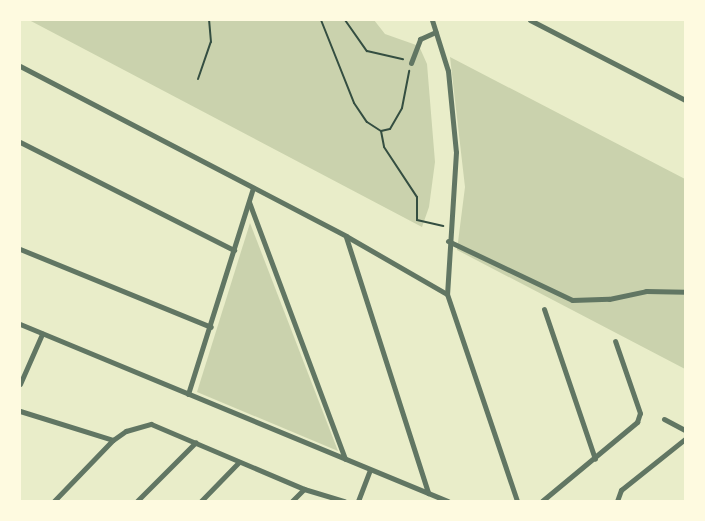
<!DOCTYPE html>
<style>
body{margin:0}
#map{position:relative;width:705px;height:521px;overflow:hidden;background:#e9edc9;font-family:"Open Sans",sans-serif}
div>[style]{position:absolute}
.green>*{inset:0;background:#cad2ad}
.path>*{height:2px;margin:-1px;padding:0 1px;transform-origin:1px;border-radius:1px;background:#344e41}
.minor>*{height:5px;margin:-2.5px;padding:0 2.5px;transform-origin:2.5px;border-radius:2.5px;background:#617663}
span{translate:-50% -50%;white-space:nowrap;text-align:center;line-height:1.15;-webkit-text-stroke:4px #fefae0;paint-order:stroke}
.frame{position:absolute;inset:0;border:21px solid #fefae0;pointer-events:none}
</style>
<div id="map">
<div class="green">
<div style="clip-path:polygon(29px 20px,374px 20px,385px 34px,419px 46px,427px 64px,435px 162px,429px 207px,422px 227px)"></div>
<div style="clip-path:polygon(450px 57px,685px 179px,685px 369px,457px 250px,465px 187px)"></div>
<div style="clip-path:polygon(250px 223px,338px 451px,197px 392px)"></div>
</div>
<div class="path">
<div style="left:321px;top:20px;width:89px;rotate:68.3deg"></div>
<div style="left:354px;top:103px;width:23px;rotate:56deg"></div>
<div style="left:367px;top:122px;width:17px;rotate:33deg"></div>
<div style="left:381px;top:131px;width:9px;rotate:-13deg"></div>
<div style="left:390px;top:129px;width:24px;rotate:-60deg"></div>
<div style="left:402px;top:108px;width:38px;rotate:-79deg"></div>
<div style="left:345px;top:20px;width:38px;rotate:55deg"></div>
<div style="left:367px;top:51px;width:37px;rotate:13deg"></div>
<div style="left:198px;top:79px;width:39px;rotate:-71deg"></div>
<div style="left:211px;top:42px;width:22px;rotate:-95deg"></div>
<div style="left:381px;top:131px;width:16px;rotate:79deg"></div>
<div style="left:384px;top:147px;width:60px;rotate:56.6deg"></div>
<div style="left:417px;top:197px;width:23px;rotate:90deg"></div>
<div style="left:417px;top:220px;width:27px;rotate:13deg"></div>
</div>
<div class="minor">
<div style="left:432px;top:20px;width:53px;rotate:72.6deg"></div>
<div style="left:448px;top:71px;width:81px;rotate:84.4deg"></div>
<div style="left:456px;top:152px;width:142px;rotate:93.6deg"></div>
<div style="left:447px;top:294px;width:219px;rotate:71.3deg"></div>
<div style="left:530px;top:20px;width:174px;rotate:27.3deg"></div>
<div style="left:411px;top:63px;width:26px;rotate:-69deg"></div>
<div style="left:420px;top:39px;width:17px;rotate:-24deg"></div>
<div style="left:20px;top:66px;width:368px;rotate:27.5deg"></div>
<div style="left:346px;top:236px;width:116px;rotate:29.9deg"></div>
<div style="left:20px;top:142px;width:240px;rotate:26.8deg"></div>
<div style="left:249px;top:202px;width:274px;rotate:69.5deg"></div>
<div style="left:346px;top:237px;width:269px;rotate:72.2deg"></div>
<div style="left:448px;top:241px;width:137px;rotate:25.4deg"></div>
<div style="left:572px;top:300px;width:37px;rotate:-2deg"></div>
<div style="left:609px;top:299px;width:38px;rotate:-12deg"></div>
<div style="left:646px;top:291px;width:39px;rotate:1deg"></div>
<div style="left:20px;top:249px;width:206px;rotate:22.2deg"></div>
<div style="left:544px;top:309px;width:158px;rotate:71.2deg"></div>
<div style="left:20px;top:324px;width:463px;rotate:22.5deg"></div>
<div style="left:20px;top:384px;width:55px;rotate:-66.3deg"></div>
<div style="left:188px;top:394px;width:216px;rotate:-72.5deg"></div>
<div style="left:20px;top:411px;width:97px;rotate:17.3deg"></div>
<div style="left:664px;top:419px;width:24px;rotate:28deg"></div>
<div style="left:54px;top:501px;width:85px;rotate:-46deg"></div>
<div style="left:113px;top:440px;width:16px;rotate:-35deg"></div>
<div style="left:126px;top:431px;width:26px;rotate:-16deg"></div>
<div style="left:151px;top:424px;width:166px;rotate:23deg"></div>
<div style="left:304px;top:489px;width:42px;rotate:16.7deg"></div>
<div style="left:137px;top:501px;width:83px;rotate:-45deg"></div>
<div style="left:201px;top:501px;width:54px;rotate:-45.7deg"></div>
<div style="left:292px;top:501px;width:17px;rotate:-45deg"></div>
<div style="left:358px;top:501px;width:33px;rotate:-69deg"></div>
<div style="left:542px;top:501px;width:124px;rotate:-39.7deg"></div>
<div style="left:637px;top:422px;width:9px;rotate:-72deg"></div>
<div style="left:640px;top:413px;width:76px;rotate:-109.1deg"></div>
<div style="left:617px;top:501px;width:12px;rotate:-70deg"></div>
<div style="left:621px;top:490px;width:82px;rotate:-38.6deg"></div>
</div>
<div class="frame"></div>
</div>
